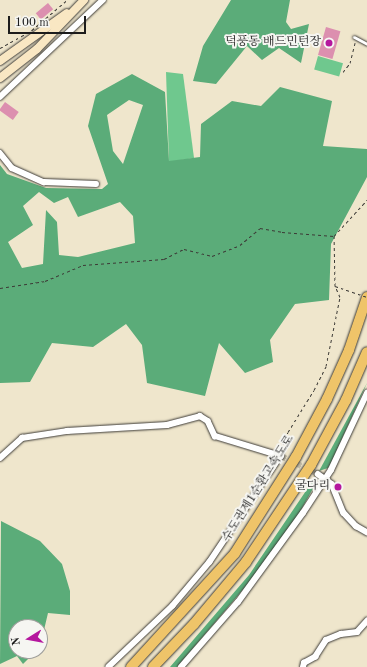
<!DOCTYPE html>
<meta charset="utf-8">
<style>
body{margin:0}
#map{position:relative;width:367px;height:667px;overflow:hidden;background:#efe6cc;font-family:"Old Standard TT","Noto Serif KR",serif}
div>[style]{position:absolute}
.green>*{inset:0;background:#6fc88e;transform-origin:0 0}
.forest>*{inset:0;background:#5bac79}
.building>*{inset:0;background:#dc8faf;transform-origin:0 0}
.minor-tunnel>*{height:5.5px;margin-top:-2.75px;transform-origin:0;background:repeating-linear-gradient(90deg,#c5bea9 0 5.5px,transparent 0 8.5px)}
.path>*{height:1px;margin-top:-0.5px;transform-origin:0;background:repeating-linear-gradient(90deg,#3c3a36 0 3px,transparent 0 6px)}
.roads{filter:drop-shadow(0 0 1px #3c3a36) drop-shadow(0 0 1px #3c3a36)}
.service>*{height:3px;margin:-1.5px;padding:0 1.5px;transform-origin:1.5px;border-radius:1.5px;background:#fff}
.minor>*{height:5.5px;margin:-2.75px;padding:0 2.75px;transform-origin:2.75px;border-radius:2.75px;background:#fff}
.secondary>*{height:8px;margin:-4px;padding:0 4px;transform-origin:4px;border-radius:4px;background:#f9e7c3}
.motorway>*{height:10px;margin:-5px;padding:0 5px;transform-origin:5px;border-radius:5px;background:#efc469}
.path-bridge>*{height:1px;margin-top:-0.5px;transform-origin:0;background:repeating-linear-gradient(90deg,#3c3a36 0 3px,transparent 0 6px)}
.dots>*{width:11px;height:11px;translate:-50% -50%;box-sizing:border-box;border:2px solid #f6f6f2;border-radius:50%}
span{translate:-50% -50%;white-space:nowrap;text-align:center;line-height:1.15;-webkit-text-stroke:4px #f6f6f2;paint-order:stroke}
.poi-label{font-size:12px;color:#1c1c1c}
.right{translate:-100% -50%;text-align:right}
.street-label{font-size:12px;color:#1c1c1c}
.north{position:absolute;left:8px;top:619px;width:40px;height:40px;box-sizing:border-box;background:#f6f6f2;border:1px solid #9f9f9c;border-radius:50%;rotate:259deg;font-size:11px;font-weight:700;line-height:16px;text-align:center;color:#1c1c1c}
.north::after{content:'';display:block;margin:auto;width:14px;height:18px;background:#b5179e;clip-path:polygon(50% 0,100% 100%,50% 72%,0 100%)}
.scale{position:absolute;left:8px;top:16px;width:78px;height:18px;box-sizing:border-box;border:2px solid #1c1c1c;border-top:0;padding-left:5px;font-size:12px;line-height:14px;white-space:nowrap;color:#1c1c1c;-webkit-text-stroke:3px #f6f6f2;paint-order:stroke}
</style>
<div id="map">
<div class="green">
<div style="left:318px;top:56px;width:26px;height:14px;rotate:16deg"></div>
<div style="clip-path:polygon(166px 72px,183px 74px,194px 158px,169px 162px)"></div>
</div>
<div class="forest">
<div style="clip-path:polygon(231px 0,290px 0,286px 22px,291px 29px,309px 24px,301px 63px,279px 48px,262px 60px,247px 46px,216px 84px,193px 81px,203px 46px)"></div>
<div style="clip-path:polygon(evenodd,132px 74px,165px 92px,169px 161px,200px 157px,201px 124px,232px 101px,261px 106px,280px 87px,332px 101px,323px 146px,367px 149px,367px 177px,331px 244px,329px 300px,295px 304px,270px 340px,273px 362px,245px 373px,219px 343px,205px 396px,147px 383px,142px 345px,126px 324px,93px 347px,52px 343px,30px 382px,0 383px,0 165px,7px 174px,46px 188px,102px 189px,108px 184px,88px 126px,96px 94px,132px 74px,129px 100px,143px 105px,123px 164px,113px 151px,107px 115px,129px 100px,132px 74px,39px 192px,54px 203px,68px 197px,78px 217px,120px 202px,133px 216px,135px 243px,78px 257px,59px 255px,57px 222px,46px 210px,43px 264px,22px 268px,8px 242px,33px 225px,23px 206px,39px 192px)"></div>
<div style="clip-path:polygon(367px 383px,332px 461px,328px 468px,319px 471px)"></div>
<div style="clip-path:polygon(314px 479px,315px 485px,297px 517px,246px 586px,177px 667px,170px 667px,249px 575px)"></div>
<div style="clip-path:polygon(1px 521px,40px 541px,62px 564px,70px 591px,70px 615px,48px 613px,40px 647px,40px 627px,16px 627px,16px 651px,36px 651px,23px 664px,17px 656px,0 664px)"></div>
</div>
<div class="building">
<div style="left:48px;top:3px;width:8px;height:16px;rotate:50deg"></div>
<div style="left:326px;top:27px;width:15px;height:29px;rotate:16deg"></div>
<div style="left:5px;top:102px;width:17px;height:10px;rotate:36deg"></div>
</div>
<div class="minor-tunnel">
<div style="left:281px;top:456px;width:41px;rotate:25.9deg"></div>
</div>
<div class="path">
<div style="left:0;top:48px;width:37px;rotate:-29deg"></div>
<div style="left:32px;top:30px;width:46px;rotate:-40.6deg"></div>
<div style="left:343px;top:72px;width:11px;rotate:-52deg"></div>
<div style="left:350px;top:63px;width:21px;rotate:-76deg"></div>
<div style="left:0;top:288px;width:46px;rotate:-8.8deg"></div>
<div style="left:45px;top:281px;width:41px;rotate:-22.8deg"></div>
<div style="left:83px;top:265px;width:81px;rotate:-4.2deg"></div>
<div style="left:164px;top:259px;width:22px;rotate:-27deg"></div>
<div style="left:184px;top:249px;width:29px;rotate:14deg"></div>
<div style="left:212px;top:256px;width:30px;rotate:-21deg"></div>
<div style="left:240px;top:245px;width:26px;rotate:-40deg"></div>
<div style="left:260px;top:228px;width:22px;rotate:10deg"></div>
<div style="left:282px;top:232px;width:52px;rotate:4.4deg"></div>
<div style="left:281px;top:450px;width:19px;rotate:-69deg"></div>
<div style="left:288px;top:432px;width:49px;rotate:-58.2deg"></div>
<div style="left:314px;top:390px;width:27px;rotate:-63deg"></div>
<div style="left:326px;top:366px;width:70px;rotate:-78.5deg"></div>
<div style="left:340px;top:297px;width:12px;rotate:-114deg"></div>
<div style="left:335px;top:286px;width:50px;rotate:-91.1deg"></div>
<div style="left:334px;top:236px;width:49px;rotate:-47.5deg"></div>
</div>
<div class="roads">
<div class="service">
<div style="left:354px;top:37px;width:15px;rotate:28deg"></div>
</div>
<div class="minor">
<div style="left:0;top:97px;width:141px;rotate:-43.3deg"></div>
<div style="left:0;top:153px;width:19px;rotate:51deg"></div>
<div style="left:12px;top:168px;width:35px;rotate:24deg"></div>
<div style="left:44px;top:182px;width:52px;rotate:2.2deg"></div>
<div style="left:0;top:458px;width:30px;rotate:-42deg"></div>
<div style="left:22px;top:438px;width:46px;rotate:-8.8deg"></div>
<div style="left:67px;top:431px;width:100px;rotate:-3.4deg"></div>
<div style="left:167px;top:425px;width:34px;rotate:-15deg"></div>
<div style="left:200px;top:416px;width:9px;rotate:32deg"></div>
<div style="left:208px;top:421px;width:17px;rotate:65deg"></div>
<div style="left:215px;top:436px;width:69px;rotate:16.9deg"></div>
<div style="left:281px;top:456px;width:128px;rotate:123.8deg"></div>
<div style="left:210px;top:562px;width:57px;rotate:130.1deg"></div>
<div style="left:173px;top:606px;width:88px;rotate:136.4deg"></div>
<div style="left:318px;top:474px;width:17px;rotate:36deg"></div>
<div style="left:332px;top:484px;width:31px;rotate:68deg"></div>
<div style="left:344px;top:513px;width:18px;rotate:47deg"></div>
<div style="left:356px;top:526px;width:13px;rotate:29deg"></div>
<div style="left:181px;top:667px;width:86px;rotate:-48.8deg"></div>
<div style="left:238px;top:602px;width:110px;rotate:-53.9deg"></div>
<div style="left:303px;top:513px;width:51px;rotate:-56.9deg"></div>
<div style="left:331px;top:470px;width:85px;rotate:-64.9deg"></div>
<div style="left:303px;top:667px;width:4px;rotate:-76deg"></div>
<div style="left:304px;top:663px;width:13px;rotate:-29deg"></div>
<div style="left:315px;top:657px;width:20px;rotate:-57deg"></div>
<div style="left:326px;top:640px;width:16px;rotate:-22deg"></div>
<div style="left:341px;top:634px;width:16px;rotate:-7deg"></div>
<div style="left:357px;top:632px;width:15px;rotate:-48deg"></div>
</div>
<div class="secondary">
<div style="left:0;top:61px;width:82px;rotate:-35.6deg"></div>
<div style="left:0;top:78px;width:47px;rotate:-38.1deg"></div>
<div style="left:37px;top:49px;width:68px;rotate:-46.2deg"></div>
</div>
<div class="motorway">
<div style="left:131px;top:667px;width:154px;rotate:-47.6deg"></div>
<div style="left:235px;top:553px;width:114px;rotate:-57.6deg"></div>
<div style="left:296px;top:457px;width:66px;rotate:-61.9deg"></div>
<div style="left:327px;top:399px;width:54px;rotate:-65.8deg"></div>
<div style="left:349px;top:350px;width:56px;rotate:-71.2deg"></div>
<div style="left:153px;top:667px;width:59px;rotate:-46.4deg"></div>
<div style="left:194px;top:624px;width:81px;rotate:-50deg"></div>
<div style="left:246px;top:562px;width:117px;rotate:-56.2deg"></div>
<div style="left:311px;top:465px;width:74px;rotate:-61.7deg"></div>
<div style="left:346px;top:400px;width:52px;rotate:-66.4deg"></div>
</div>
</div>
<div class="path-bridge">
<div style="left:335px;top:286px;width:34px;rotate:19deg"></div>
</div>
<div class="dots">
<div style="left:329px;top:43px;background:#b5179e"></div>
<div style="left:338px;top:487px;background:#b5179e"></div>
</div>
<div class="poi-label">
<span class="right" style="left:321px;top:43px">덕풍동 배드민턴장</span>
<span class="right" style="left:330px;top:487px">굴다리</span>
</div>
<div class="street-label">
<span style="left:259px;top:489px;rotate:-58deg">수도권제1순환고속도로</span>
</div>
<div class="north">N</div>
<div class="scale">100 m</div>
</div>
